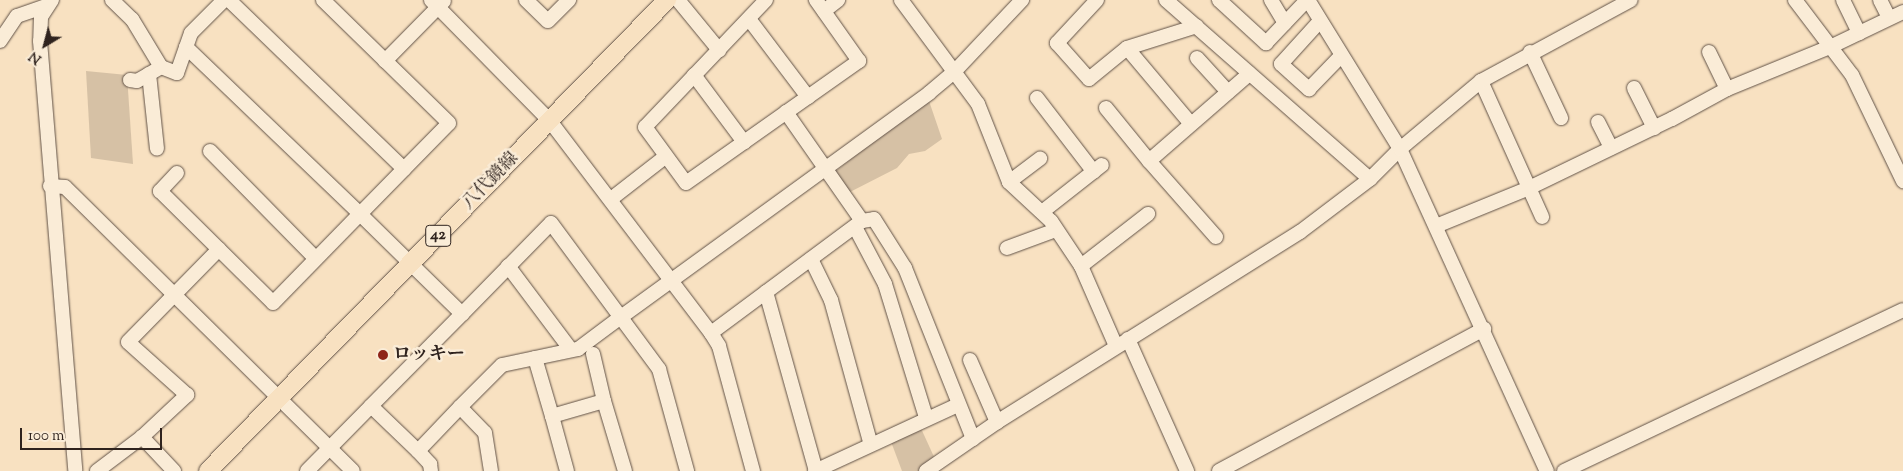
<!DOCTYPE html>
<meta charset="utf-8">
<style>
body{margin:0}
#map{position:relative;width:1903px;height:471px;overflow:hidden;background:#f8e1c1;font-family:"Sorts Mill Goudy","Noto Serif JP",serif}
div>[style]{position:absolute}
.green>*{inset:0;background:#d6c1a5}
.roads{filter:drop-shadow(0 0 1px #615247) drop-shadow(0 0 1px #615247)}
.minor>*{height:14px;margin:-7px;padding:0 7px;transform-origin:7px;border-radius:7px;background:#faecd7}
.major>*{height:18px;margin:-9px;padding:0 9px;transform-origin:9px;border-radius:9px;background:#f8e1c1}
.dots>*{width:14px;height:14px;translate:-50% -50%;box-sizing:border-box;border:2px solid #faecd7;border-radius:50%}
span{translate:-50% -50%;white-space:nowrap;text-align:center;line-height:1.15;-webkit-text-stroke:5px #faecd7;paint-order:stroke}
.shield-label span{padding:1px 4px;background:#faecd7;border:1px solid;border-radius:4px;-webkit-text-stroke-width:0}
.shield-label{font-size:16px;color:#2f231e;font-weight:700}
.street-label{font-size:18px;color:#2f231e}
.poi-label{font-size:18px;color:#2f231e;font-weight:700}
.left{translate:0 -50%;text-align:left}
.north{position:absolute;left:20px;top:20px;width:50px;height:50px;-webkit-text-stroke:4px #faecd7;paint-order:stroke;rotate:217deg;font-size:14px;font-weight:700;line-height:20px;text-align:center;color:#2f231e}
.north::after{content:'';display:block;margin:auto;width:18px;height:22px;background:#2f231e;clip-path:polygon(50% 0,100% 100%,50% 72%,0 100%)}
.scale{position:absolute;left:20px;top:428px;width:142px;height:22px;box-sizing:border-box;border:2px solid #2f231e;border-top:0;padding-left:6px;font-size:15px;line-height:18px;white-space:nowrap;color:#2f231e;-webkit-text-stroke:4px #faecd7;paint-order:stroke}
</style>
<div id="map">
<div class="green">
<div style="clip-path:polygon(86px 71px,127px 75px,133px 164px,91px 158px)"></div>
<div style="clip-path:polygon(928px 98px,942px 139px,925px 151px,909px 154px,897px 168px,848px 193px,832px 174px)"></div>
<div style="clip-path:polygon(919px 424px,935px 459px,918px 471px,902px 471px,890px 439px)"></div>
</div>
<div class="roads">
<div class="minor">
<div style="left:52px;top:0;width:20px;rotate:123deg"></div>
<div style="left:41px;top:17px;width:24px;rotate:92deg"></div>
<div style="left:40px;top:41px;width:431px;rotate:85.3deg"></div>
<div style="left:112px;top:0;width:28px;rotate:44deg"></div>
<div style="left:132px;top:19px;width:56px;rotate:58.9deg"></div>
<div style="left:229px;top:0;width:243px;rotate:44deg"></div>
<div style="left:404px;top:169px;width:64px;rotate:-45.6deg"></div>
<div style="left:449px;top:123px;width:176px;rotate:-135.7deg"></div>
<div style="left:431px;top:0;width:170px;rotate:45.5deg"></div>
<div style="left:550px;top:121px;width:266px;rotate:52.8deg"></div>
<div style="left:711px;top:333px;width:15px;rotate:58deg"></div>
<div style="left:719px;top:346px;width:130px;rotate:74.8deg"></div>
<div style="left:526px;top:0;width:30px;rotate:44deg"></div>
<div style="left:548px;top:21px;width:30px;rotate:-45deg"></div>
<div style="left:678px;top:0;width:65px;rotate:50.6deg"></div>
<div style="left:766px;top:0;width:175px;rotate:133.6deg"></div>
<div style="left:645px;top:127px;width:69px;rotate:53.8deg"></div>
<div style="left:686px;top:183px;width:212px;rotate:-35.2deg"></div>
<div style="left:859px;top:61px;width:75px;rotate:-125.2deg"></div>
<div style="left:901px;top:0;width:129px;rotate:53.5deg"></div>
<div style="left:978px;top:104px;width:84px;rotate:68.3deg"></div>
<div style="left:1009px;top:182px;width:57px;rotate:42.9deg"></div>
<div style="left:1051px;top:221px;width:54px;rotate:56.3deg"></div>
<div style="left:1081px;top:266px;width:87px;rotate:66.4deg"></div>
<div style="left:1097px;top:0;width:59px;rotate:132.9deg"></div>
<div style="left:1057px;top:43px;width:48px;rotate:48.4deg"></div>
<div style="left:1089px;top:79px;width:49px;rotate:-39.2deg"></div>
<div style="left:1166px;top:0;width:271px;rotate:41.3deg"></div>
<div style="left:1219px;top:0;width:64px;rotate:42.5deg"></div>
<div style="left:1266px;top:43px;width:59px;rotate:-46.4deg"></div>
<div style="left:1271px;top:0;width:27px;rotate:59deg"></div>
<div style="left:1308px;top:0;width:175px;rotate:58.3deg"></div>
<div style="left:1400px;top:149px;width:354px;rotate:65.5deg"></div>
<div style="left:1795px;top:0;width:94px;rotate:52.8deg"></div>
<div style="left:1852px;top:75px;width:118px;rotate:64.3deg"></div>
<div style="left:1843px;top:0;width:37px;rotate:64deg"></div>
<div style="left:1880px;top:0;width:20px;rotate:63deg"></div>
<div style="left:824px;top:11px;width:18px;rotate:-38deg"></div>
<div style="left:749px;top:19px;width:98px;rotate:52.9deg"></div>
<div style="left:1320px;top:21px;width:58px;rotate:132.2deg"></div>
<div style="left:1281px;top:64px;width:38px;rotate:42deg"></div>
<div style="left:1309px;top:89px;width:46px;rotate:-45.9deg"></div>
<div style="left:0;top:41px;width:30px;rotate:-56deg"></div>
<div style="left:17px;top:16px;width:31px;rotate:-19deg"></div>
<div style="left:186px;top:47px;width:241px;rotate:43.8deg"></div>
<div style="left:360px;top:214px;width:63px;rotate:-45.6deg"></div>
<div style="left:1530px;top:52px;width:73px;rotate:64.8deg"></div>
<div style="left:1709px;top:52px;width:41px;rotate:64.1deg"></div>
<div style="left:1197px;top:58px;width:46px;rotate:47.6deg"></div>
<div style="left:385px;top:61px;width:84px;rotate:-45.5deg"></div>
<div style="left:149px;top:74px;width:75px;rotate:83.9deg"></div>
<div style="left:694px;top:75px;width:84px;rotate:53.3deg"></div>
<div style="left:130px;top:80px;width:7px;rotate:8deg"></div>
<div style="left:137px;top:81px;width:28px;rotate:-30deg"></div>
<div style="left:161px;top:67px;width:17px;rotate:21deg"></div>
<div style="left:177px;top:73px;width:42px;rotate:-70.7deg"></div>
<div style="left:191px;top:33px;width:47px;rotate:-45deg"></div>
<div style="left:1481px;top:81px;width:149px;rotate:65.8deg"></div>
<div style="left:1634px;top:88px;width:45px;rotate:63.4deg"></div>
<div style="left:1037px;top:98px;width:93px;rotate:52.4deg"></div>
<div style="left:1106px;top:108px;width:68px;rotate:50.9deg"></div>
<div style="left:1598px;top:122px;width:29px;rotate:63deg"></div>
<div style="left:1191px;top:124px;width:99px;rotate:-130.1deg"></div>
<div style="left:1127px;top:48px;width:73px;rotate:-17.4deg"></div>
<div style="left:210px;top:151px;width:150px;rotate:45.5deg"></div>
<div style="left:177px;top:173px;width:25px;rotate:133deg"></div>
<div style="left:160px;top:191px;width:159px;rotate:44.7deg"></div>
<div style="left:273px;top:303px;width:124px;rotate:-45.7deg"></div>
<div style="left:360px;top:214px;width:143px;rotate:44.4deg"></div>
<div style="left:462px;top:314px;width:129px;rotate:134.7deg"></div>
<div style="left:1009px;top:182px;width:39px;rotate:-37deg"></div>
<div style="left:50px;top:186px;width:15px;rotate:4deg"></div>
<div style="left:65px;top:187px;width:404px;rotate:44.6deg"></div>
<div style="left:611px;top:199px;width:68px;rotate:-37.9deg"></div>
<div style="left:1042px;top:212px;width:76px;rotate:-38.1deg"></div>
<div style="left:862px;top:221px;width:12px;rotate:-9deg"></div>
<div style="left:874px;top:219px;width:58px;rotate:57.7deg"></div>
<div style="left:905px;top:268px;width:184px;rotate:68.3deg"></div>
<div style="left:1436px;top:226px;width:100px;rotate:-22.2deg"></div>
<div style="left:1529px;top:188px;width:159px;rotate:-25.8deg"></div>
<div style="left:1672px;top:119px;width:63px;rotate:-28.6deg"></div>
<div style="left:1727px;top:89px;width:111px;rotate:-22.2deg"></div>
<div style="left:1830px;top:47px;width:81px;rotate:-25.6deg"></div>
<div style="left:855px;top:227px;width:64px;rotate:62.2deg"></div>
<div style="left:885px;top:284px;width:139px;rotate:72.9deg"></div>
<div style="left:1216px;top:237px;width:101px;rotate:-131.4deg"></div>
<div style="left:1149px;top:161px;width:133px;rotate:-41deg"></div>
<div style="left:1007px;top:248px;width:52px;rotate:-20.2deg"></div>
<div style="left:811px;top:259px;width:46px;rotate:64deg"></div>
<div style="left:831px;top:300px;width:150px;rotate:74.6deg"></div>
<div style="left:508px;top:266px;width:105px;rotate:53.1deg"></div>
<div style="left:1081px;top:266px;width:85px;rotate:-37.8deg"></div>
<div style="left:766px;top:292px;width:186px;rotate:74.4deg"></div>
<div style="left:462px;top:314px;width:127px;rotate:-45.6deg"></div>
<div style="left:551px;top:223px;width:182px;rotate:53.5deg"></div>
<div style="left:659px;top:369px;width:106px;rotate:74.6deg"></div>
<div style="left:711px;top:333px;width:188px;rotate:-36.6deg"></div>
<div style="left:862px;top:221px;width:133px;rotate:-124.9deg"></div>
<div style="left:1128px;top:339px;width:145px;rotate:65.9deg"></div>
<div style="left:593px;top:354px;width:48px;rotate:76.8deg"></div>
<div style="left:535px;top:358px;width:60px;rotate:73.7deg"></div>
<div style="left:970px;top:360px;width:68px;rotate:66.5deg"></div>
<div style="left:460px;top:407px;width:59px;rotate:-45deg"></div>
<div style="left:502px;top:365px;width:78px;rotate:-11.9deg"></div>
<div style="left:578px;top:349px;width:54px;rotate:-36.7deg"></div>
<div style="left:621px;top:317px;width:381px;rotate:-36deg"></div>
<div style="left:929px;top:93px;width:34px;rotate:-40deg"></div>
<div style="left:955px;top:71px;width:98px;rotate:-46.7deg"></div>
<div style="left:418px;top:451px;width:18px;rotate:47deg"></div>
<div style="left:430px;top:464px;width:7px;rotate:82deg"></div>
<div style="left:97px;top:471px;width:56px;rotate:-37.1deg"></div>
<div style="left:174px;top:471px;width:47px;rotate:-133.3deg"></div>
<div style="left:142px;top:437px;width:62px;rotate:-43deg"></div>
<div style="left:187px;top:395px;width:79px;rotate:-138.1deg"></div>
<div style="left:128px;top:342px;width:130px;rotate:-45.6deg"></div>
<div style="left:307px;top:471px;width:91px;rotate:-45.4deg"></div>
<div style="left:371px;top:406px;width:65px;rotate:43.8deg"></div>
<div style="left:418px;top:451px;width:61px;rotate:-46.3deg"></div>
<div style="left:460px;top:407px;width:36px;rotate:46deg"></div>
<div style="left:485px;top:433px;width:38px;rotate:81deg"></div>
<div style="left:567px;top:471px;width:57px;rotate:-105.3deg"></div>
<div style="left:552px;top:416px;width:54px;rotate:-16.1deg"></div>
<div style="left:604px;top:401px;width:73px;rotate:73.3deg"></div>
<div style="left:815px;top:471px;width:157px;rotate:-24.8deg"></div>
<div style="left:926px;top:471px;width:86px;rotate:-34.6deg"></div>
<div style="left:997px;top:422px;width:358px;rotate:-32.1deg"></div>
<div style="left:1300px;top:232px;width:88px;rotate:-37.1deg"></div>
<div style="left:1370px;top:179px;width:42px;rotate:-45deg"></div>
<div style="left:1400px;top:149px;width:106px;rotate:-40deg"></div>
<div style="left:1481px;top:81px;width:170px;rotate:-28.4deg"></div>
<div style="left:1219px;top:471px;width:301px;rotate:-28.2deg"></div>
<div style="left:1564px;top:471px;width:375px;rotate:-25.4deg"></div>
</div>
<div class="major">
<div style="left:208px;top:471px;width:658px;rotate:-45.74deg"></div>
</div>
</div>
<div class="dots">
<div style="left:383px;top:355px;background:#8f2418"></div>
</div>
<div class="shield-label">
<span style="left:438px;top:236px">42</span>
</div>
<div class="street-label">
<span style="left:491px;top:182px;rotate:-46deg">八代鏡線</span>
</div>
<div class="poi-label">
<span class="left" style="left:393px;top:355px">ロッキー</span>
</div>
<div class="north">N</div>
<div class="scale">100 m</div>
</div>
